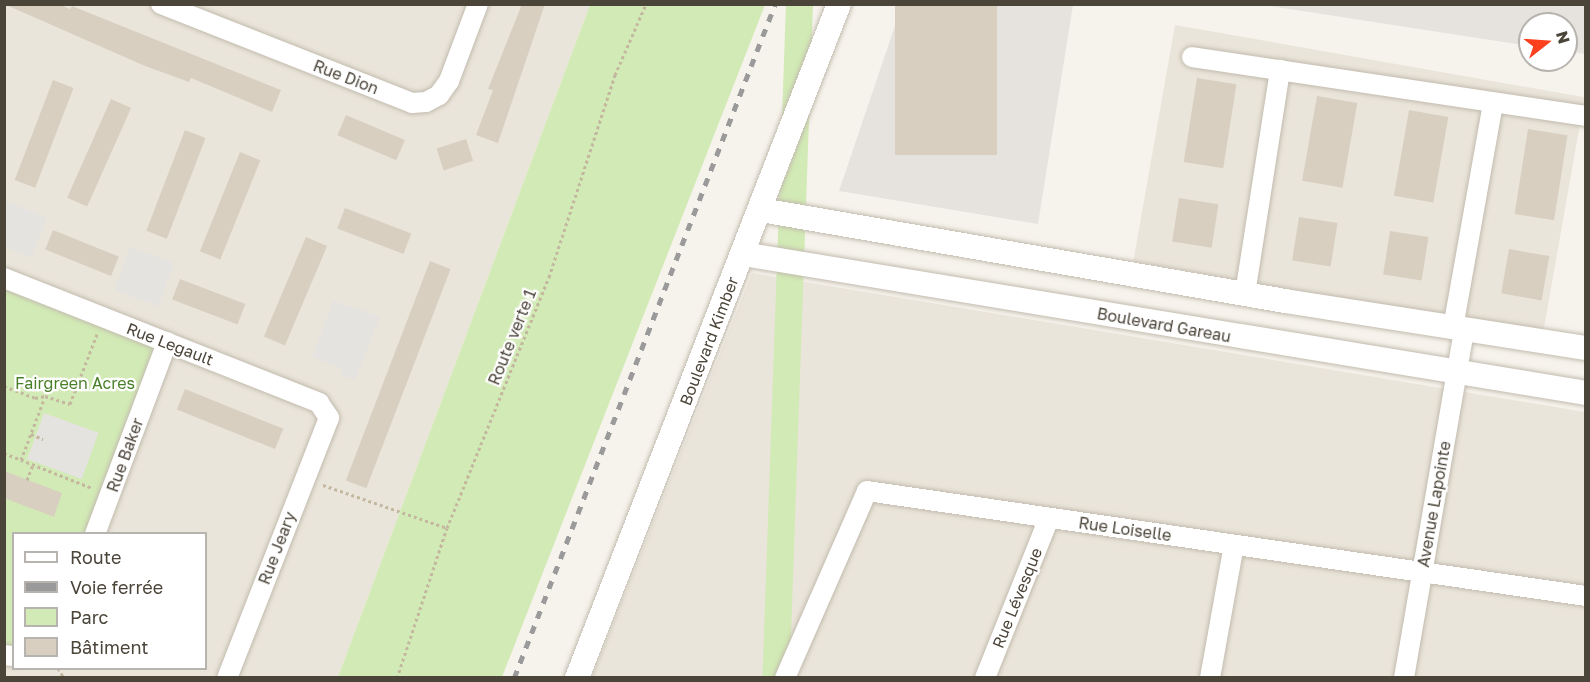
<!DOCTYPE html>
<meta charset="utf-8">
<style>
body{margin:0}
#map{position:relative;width:1590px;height:682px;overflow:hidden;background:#f6f3ec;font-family:"Golos Text",sans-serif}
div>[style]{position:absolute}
.residential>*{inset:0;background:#eae5da;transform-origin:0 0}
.industrial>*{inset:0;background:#e6e2dd}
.green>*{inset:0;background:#d2eab5;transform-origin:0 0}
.parking>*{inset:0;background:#e5e3e0;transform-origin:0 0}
.building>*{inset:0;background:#d8cfc1;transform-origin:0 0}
.path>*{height:3px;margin-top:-1.5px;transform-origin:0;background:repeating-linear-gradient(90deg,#c4b79f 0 3px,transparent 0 6px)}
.roads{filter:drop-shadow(0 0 2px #c2bbae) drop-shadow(0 0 2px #c2bbae)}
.minor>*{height:20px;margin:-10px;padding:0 10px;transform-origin:10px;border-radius:10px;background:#fff}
.tertiary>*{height:24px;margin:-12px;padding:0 12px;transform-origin:12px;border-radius:12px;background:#fff}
.rail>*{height:4.5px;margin-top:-2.25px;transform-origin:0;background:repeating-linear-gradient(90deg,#9a9a9a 0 8px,transparent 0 16px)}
span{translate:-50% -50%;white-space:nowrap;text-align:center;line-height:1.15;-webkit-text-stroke:4.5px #fff;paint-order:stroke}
.street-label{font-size:16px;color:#4b4439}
.park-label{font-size:16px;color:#4a7f2a}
.frame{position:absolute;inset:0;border:6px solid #4b4439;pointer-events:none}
.legend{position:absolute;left:12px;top:532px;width:195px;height:138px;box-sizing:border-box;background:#fff;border:2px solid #b7b4b0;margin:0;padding:8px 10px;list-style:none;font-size:18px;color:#4b4439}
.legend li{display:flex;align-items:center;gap:12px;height:30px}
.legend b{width:30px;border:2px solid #b7b4b0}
.north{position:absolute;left:1518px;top:12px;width:60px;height:60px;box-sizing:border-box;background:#fff;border:2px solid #b7b4b0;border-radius:50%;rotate:73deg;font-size:16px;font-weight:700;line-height:24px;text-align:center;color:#4b4439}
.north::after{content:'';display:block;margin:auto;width:21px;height:27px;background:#fc3f1d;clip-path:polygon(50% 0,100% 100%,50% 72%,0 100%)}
</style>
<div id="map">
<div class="residential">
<div style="clip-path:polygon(evenodd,4px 5px,590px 5px,338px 677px,5px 677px,4px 5px,14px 534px,206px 534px,206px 668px,14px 668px,14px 534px)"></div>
<div style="left:1175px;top:25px;width:416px;height:240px;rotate:10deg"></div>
<div style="clip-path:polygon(752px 273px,1585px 412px,1585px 677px,592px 678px)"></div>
</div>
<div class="industrial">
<div style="clip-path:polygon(902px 5px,1073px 5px,1038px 224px,839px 191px)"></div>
<div style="clip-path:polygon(1263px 5px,1585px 5px,1585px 54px,1566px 51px,1566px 24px,1530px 24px,1530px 46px)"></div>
</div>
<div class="green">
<div style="left:786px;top:4px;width:27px;height:722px;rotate:2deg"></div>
<div style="clip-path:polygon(590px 5px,765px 5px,502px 677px,338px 677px)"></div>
<div style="clip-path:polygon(4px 278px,167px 342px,95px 533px,14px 534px,13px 656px,4px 655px)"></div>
</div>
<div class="parking">
<div style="clip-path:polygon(5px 200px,47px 218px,31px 258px,5px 247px)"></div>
<div style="left:130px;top:247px;width:47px;height:46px;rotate:20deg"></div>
<div style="clip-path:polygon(333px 301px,380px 316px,355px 380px,341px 375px,342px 369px,312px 357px)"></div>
<div style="left:44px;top:413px;width:58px;height:49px;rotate:20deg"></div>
</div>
<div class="building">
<div style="clip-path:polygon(4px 4px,58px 4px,70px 9px,72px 6px,281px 90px,272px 112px,191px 78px,189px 82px,145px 66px)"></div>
<div style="clip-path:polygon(522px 4px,545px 4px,498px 143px,476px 135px,493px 90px,488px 89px)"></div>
<div style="left:895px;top:4px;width:102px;height:151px"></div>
<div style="left:1197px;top:78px;width:40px;height:85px;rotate:9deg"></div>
<div style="left:53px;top:80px;width:22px;height:107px;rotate:21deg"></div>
<div style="left:1317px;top:96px;width:41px;height:86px;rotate:10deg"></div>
<div style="left:111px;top:99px;width:22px;height:108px;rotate:24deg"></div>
<div style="left:1409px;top:110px;width:40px;height:87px;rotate:10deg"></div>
<div style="left:346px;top:115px;width:64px;height:22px;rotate:23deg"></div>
<div style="left:1528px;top:129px;width:40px;height:86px;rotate:9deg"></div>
<div style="left:185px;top:130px;width:22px;height:108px;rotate:21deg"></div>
<div style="left:466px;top:139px;width:23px;height:31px;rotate:72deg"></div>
<div style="left:240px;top:152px;width:22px;height:107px;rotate:22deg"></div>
<div style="left:1179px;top:198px;width:40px;height:44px;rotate:9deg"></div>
<div style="left:345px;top:208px;width:71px;height:22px;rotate:21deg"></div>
<div style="left:1299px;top:217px;width:39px;height:44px;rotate:9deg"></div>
<div style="left:53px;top:230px;width:71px;height:21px;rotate:22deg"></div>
<div style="left:1390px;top:231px;width:39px;height:44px;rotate:9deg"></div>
<div style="left:306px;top:237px;width:23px;height:108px;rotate:23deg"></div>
<div style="left:1509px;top:249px;width:41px;height:45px;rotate:10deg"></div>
<div style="left:430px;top:261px;width:22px;height:235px;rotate:21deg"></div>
<div style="left:180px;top:279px;width:70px;height:22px;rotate:21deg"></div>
<div style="left:185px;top:389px;width:106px;height:22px;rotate:22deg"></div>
<div style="clip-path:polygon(4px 471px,62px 493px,54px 517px,4px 498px)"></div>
</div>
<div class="path">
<div style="left:4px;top:386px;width:33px;rotate:21deg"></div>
<div style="left:35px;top:398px;width:10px;rotate:-11deg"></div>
<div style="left:45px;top:396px;width:26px;rotate:18deg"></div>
<div style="left:70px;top:404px;width:75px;rotate:-68.9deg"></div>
<div style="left:31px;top:434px;width:13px;rotate:23deg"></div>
<div style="left:4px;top:453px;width:95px;rotate:21.7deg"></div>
<div style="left:21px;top:460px;width:65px;rotate:-69.3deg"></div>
<div style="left:27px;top:480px;width:17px;rotate:-69deg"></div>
<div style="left:323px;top:485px;width:131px;rotate:19.1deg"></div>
<div style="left:58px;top:668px;width:12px;rotate:59deg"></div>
<div style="left:397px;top:678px;width:158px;rotate:-71.6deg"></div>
<div style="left:447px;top:528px;width:271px;rotate:-67.9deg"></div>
<div style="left:549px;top:277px;width:213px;rotate:-71.9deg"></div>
<div style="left:615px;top:75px;width:77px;rotate:-66.4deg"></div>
</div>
<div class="roads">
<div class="minor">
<div style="left:161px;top:4px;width:270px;rotate:21.5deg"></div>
<div style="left:412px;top:103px;width:14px;rotate:-4deg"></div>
<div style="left:426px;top:102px;width:15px;rotate:-28deg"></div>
<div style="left:439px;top:95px;width:17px;rotate:-54deg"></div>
<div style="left:449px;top:81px;width:82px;rotate:-69.4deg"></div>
<div style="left:1192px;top:57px;width:398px;rotate:8.5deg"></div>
<div style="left:4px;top:278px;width:339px;rotate:21.6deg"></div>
<div style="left:319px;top:403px;width:18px;rotate:56deg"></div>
<div style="left:329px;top:418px;width:279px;rotate:111.4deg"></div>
<div style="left:1245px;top:294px;width:227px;rotate:-81.1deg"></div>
<div style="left:1453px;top:328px;width:228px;rotate:-79.9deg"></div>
<div style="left:95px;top:534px;width:205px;rotate:-69.4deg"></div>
<div style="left:4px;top:655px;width:10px;rotate:6deg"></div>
<div style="left:785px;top:678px;width:204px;rotate:-66.3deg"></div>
<div style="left:867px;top:491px;width:727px;rotate:8.31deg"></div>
<div style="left:985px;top:678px;width:172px;rotate:-68.2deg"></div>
<div style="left:1210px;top:678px;width:135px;rotate:-79.8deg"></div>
<div style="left:1404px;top:678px;width:353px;rotate:-80.2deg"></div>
</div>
<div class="tertiary">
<div style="left:761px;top:210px;width:532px;rotate:9.85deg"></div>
<div style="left:1285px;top:301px;width:305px;rotate:8.9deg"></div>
<div style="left:743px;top:254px;width:854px;rotate:9.36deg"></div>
<div style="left:577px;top:678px;width:723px;rotate:-68.76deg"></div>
</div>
</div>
<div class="rail">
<div style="left:514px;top:678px;width:723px;rotate:-68.83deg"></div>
</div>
<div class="street-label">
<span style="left:346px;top:77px;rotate:21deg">Rue Dion</span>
<span style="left:1164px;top:325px;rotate:10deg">Boulevard Gareau</span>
<span style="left:512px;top:337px;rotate:-68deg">Route verte 1</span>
<span style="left:709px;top:341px;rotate:-69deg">Boulevard Kimber</span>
<span style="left:170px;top:344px;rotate:21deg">Rue Legault</span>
<span style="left:125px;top:455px;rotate:-70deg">Rue Baker</span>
<span style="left:1434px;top:504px;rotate:-80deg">Avenue Lapointe</span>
<span style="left:1125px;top:529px;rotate:8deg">Rue Loiselle</span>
<span style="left:277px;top:548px;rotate:-69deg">Rue Jeary</span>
<span style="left:1017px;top:598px;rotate:-68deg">Rue Lévesque</span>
</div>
<div class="park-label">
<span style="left:75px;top:383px">Fairgreen Acres</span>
</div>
<div class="frame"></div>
<ul class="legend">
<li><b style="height:8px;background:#fff"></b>Route</li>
<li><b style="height:8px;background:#9a9a9a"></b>Voie ferrée</li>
<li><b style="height:16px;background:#d2eab5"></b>Parc</li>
<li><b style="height:16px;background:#d8cfc1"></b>Bâtiment</li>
</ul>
<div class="north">N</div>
</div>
